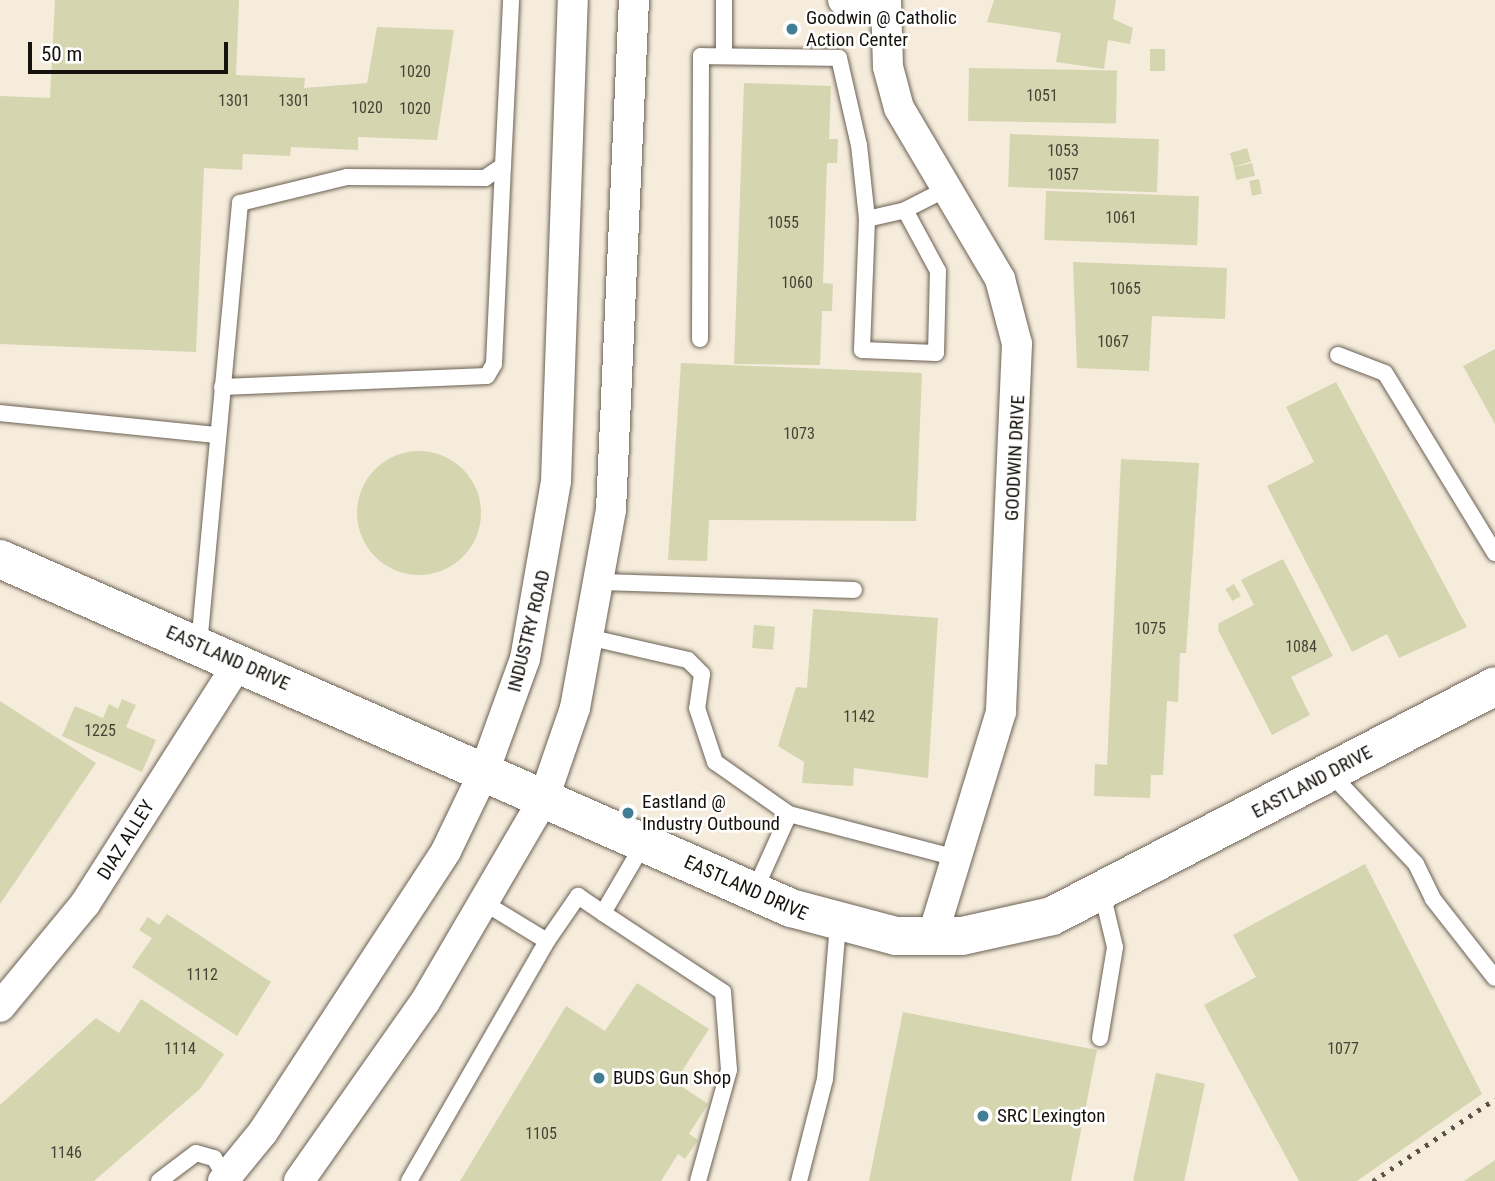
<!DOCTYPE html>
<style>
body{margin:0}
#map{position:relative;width:1495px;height:1181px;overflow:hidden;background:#f6ecdc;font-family:"Roboto Condensed",sans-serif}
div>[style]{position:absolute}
.building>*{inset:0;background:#d5d5b0;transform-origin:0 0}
.round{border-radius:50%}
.roads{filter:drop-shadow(0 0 2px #6a6154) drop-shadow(0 0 2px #6a6154)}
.lane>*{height:16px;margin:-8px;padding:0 8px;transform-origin:8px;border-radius:8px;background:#fff}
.street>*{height:30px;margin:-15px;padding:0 15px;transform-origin:15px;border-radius:15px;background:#fff}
.secondary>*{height:38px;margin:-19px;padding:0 19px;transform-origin:19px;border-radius:19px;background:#fff}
.rail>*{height:5px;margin-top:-2.5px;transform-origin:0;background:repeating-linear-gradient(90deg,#58524a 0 3.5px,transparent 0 10.5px)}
.dots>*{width:19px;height:19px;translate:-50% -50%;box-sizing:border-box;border:4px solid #fff;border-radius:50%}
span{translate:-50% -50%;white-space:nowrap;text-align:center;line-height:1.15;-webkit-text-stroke:5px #fff;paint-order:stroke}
.number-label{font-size:16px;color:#464336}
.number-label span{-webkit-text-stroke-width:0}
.poi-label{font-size:19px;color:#16120d}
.left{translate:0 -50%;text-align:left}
.street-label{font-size:19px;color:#16120d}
.scale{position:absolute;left:28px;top:42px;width:200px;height:32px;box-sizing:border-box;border:4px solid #16120d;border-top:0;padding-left:9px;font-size:21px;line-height:24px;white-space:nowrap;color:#16120d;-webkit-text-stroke:5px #fff;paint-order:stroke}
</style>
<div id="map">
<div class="building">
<div style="clip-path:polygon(55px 0,239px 0,236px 75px,305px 78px,304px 88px,367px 83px,377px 27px,454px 30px,437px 140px,358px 137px,358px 150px,291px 147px,290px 156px,243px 154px,242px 170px,204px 168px,196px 352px,0 344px,0 96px,50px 98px)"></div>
<div style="clip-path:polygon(994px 0,1116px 0,1113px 19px,1133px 28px,1130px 44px,1108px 40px,1104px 69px,1056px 62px,1061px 33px,987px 22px)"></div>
<div style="left:1150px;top:49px;width:15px;height:22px"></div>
<div style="left:969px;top:68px;width:148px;height:53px;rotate:1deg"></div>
<div style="clip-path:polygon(744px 83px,831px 86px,829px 139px,838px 139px,837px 163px,827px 163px,823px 283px,833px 284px,832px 311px,822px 311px,820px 365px,734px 364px)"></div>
<div style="left:1010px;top:134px;width:149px;height:53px;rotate:2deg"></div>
<div style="left:1247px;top:148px;width:14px;height:18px;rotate:73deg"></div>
<div style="left:1252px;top:163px;width:13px;height:19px;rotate:77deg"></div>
<div style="left:1259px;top:179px;width:15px;height:10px;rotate:79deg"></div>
<div style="left:1046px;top:191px;width:153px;height:49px;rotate:2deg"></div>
<div style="clip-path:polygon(1073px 262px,1227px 268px,1225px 319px,1152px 316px,1149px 371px,1077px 368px)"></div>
<div style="clip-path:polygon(1495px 349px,1495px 424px,1463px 366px)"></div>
<div style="clip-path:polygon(681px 363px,922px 373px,916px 521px,709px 520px,707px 561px,668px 560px)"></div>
<div style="clip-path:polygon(1336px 382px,1467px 627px,1399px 658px,1387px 634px,1352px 652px,1267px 486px,1314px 462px,1286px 407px)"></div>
<div class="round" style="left:357px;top:451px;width:124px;height:124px"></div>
<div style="clip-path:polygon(1121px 459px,1199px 463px,1186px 653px,1180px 653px,1178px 702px,1167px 701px,1163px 775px,1151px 775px,1150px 798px,1094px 796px,1095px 764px,1107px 765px)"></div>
<div style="clip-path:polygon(1283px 559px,1333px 656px,1291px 677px,1310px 715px,1272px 735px,1218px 630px,1219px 623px,1254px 605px,1241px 580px)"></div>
<div style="left:1234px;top:584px;width:14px;height:10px;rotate:60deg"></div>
<div style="clip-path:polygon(813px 609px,938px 618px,928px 778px,854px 768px,853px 786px,802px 783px,804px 762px,778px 746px,796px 687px,807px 688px)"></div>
<div style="left:754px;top:625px;width:21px;height:23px;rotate:5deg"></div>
<div style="clip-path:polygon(122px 699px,136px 705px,126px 727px,156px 740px,142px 772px,62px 736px,75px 706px,103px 718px,109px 704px,118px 709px)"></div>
<div style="clip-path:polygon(0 701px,96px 763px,0 904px)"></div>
<div style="clip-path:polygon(1365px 864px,1482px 1094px,1357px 1181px,1299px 1181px,1204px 1005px,1256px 977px,1233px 935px)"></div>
<div style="clip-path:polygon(167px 914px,271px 982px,237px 1036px,132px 967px,152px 938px,139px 930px,148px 917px,159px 925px)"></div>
<div style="clip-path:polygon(637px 983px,709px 1029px,675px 1082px,708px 1104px,689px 1134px,698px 1140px,685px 1159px,678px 1154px,661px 1181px,460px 1181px,566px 1006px,605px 1031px)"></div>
<div style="clip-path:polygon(141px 999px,224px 1054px,200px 1089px,94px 1181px,0 1181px,0 1105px,96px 1018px,119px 1033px)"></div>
<div style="clip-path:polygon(903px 1012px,1097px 1050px,1071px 1181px,869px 1181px)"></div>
<div style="left:1156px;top:1073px;width:50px;height:110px;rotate:12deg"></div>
<div style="clip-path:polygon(1495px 1160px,1495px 1181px,1464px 1181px)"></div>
</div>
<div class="roads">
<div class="lane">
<div style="left:724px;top:56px;width:56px;rotate:-90deg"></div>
<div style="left:867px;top:219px;width:39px;rotate:-13deg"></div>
<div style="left:700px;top:339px;width:283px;rotate:-89.8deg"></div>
<div style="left:701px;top:56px;width:138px;rotate:0.8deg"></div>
<div style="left:839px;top:58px;width:89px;rotate:77.1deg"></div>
<div style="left:859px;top:145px;width:74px;rotate:83.8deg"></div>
<div style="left:867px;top:219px;width:131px;rotate:92.2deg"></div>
<div style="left:862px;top:350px;width:74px;rotate:2.3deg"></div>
<div style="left:936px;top:353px;width:82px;rotate:-88.6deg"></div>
<div style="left:938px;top:271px;width:69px;rotate:-118.4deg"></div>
<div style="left:905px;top:210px;width:46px;rotate:-27.1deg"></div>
<div style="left:1338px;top:355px;width:50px;rotate:21deg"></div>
<div style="left:1385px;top:373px;width:211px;rotate:58.6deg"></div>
<div style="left:222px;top:387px;width:265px;rotate:-2.4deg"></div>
<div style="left:487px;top:376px;width:14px;rotate:-60deg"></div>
<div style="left:494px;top:364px;width:198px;rotate:-87.4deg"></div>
<div style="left:0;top:413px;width:219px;rotate:5.8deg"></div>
<div style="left:602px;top:582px;width:252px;rotate:1.8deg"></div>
<div style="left:592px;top:638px;width:98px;rotate:12.9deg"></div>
<div style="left:688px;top:660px;width:20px;rotate:45deg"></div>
<div style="left:702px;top:674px;width:34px;rotate:98deg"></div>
<div style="left:697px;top:708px;width:57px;rotate:71.6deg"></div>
<div style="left:715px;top:762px;width:90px;rotate:35.1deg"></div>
<div style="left:199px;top:645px;width:444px;rotate:-84.7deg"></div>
<div style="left:240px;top:203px;width:110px;rotate:-13.7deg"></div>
<div style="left:347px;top:177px;width:138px;rotate:0.4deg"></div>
<div style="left:485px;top:178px;width:22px;rotate:-34deg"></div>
<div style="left:503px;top:166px;width:166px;rotate:-87.2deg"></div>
<div style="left:1330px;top:773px;width:125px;rotate:46.6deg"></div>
<div style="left:1416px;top:864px;width:39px;rotate:64deg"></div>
<div style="left:1433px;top:899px;width:100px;rotate:51.9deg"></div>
<div style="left:754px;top:892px;width:85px;rotate:-65.8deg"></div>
<div style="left:789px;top:814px;width:174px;rotate:14.7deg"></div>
<div style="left:483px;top:902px;width:75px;rotate:31.4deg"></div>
<div style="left:547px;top:941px;width:55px;rotate:-55.4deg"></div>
<div style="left:578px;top:896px;width:30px;rotate:34deg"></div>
<div style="left:603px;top:913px;width:81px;rotate:-59.6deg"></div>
<div style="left:603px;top:913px;width:144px;rotate:33.4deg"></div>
<div style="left:723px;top:992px;width:78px;rotate:85.6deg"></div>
<div style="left:729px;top:1070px;width:115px;rotate:105.6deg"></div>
<div style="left:1100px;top:1038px;width:92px;rotate:-80.6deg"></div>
<div style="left:1115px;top:947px;width:56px;rotate:-103.5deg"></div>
<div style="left:159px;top:1181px;width:46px;rotate:-37.1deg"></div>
<div style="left:196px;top:1153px;width:19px;rotate:16deg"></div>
<div style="left:214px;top:1158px;width:27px;rotate:59deg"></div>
<div style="left:409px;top:1181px;width:277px;rotate:-60.1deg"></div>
<div style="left:799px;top:1181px;width:105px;rotate:-75.7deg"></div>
<div style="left:825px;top:1079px;width:155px;rotate:-85.2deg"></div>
</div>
<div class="street">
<div style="left:843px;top:0;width:43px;rotate:2.7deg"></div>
<div style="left:886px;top:0;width:67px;rotate:88.3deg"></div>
<div style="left:888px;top:67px;width:42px;rotate:75deg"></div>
<div style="left:899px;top:108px;width:199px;rotate:59.4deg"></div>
<div style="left:1000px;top:279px;width:67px;rotate:75.3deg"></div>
<div style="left:1017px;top:344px;width:368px;rotate:92.5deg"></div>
<div style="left:1001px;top:712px;width:235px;rotate:107deg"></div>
<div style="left:0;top:1007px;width:134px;rotate:-50.5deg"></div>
<div style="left:85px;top:904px;width:287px;rotate:-57.5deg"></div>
<div style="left:223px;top:1181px;width:63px;rotate:-50.8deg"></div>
<div style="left:263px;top:1132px;width:335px;rotate:-56.9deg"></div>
<div style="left:446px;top:851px;width:88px;rotate:-64.3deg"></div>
<div style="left:484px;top:772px;width:120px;rotate:-70.1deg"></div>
<div style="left:525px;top:659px;width:181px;rotate:-80.1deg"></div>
<div style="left:556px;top:481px;width:481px;rotate:-88deg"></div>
<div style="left:299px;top:1181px;width:219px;rotate:-54.9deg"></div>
<div style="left:425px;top:1002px;width:236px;rotate:-59.7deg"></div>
<div style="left:544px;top:798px;width:95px;rotate:-71deg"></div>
<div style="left:575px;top:708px;width:201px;rotate:-79.7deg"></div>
<div style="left:611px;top:510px;width:511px;rotate:-87.42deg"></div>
</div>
<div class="secondary">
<div style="left:0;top:559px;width:865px;rotate:23.81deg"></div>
<div style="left:791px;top:908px;width:109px;rotate:14.9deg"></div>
<div style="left:896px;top:936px;width:66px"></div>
<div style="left:962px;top:936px;width:92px;rotate:-12.5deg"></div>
<div style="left:1052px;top:916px;width:499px;rotate:-27.4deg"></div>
</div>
</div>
<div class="rail">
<div style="left:1373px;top:1181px;width:147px;rotate:-33.9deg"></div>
</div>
<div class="dots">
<div style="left:792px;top:29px;background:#417e94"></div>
<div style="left:628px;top:813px;background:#417e94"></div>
<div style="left:599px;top:1078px;background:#417e94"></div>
<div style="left:983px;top:1116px;background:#417e94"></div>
</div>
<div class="number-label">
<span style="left:415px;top:72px">1020</span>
<span style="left:1042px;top:96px">1051</span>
<span style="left:234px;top:101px">1301</span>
<span style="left:294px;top:101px">1301</span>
<span style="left:367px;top:108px">1020</span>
<span style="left:415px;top:109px">1020</span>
<span style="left:1063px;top:151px">1053</span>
<span style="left:1063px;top:175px">1057</span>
<span style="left:1121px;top:218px">1061</span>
<span style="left:783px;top:223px">1055</span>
<span style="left:797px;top:283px">1060</span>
<span style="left:1125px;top:289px">1065</span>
<span style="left:1113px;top:342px">1067</span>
<span style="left:799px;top:434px">1073</span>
<span style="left:1150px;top:629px">1075</span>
<span style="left:1301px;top:647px">1084</span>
<span style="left:859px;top:717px">1142</span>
<span style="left:100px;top:731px">1225</span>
<span style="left:202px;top:975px">1112</span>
<span style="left:180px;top:1049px">1114</span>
<span style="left:1343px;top:1049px">1077</span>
<span style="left:541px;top:1134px">1105</span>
<span style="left:66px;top:1153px">1146</span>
</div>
<div class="poi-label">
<span class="left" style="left:806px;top:29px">Goodwin @ Catholic<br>Action Center</span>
<span class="left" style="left:642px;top:813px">Eastland @<br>Industry Outbound</span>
<span class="left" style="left:613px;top:1078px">BUDS Gun Shop</span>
<span class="left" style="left:997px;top:1116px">SRC Lexington</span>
</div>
<div class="street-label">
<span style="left:1015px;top:458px;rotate:-87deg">GOODWIN DRIVE</span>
<span style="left:529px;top:631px;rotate:-76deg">INDUSTRY ROAD</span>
<span style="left:228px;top:658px;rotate:24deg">EASTLAND DRIVE</span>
<span style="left:1312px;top:782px;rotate:-28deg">EASTLAND DRIVE</span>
<span style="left:126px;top:840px;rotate:-58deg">DIAZ ALLEY</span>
<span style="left:746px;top:888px;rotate:24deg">EASTLAND DRIVE</span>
</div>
<div class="scale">50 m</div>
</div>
